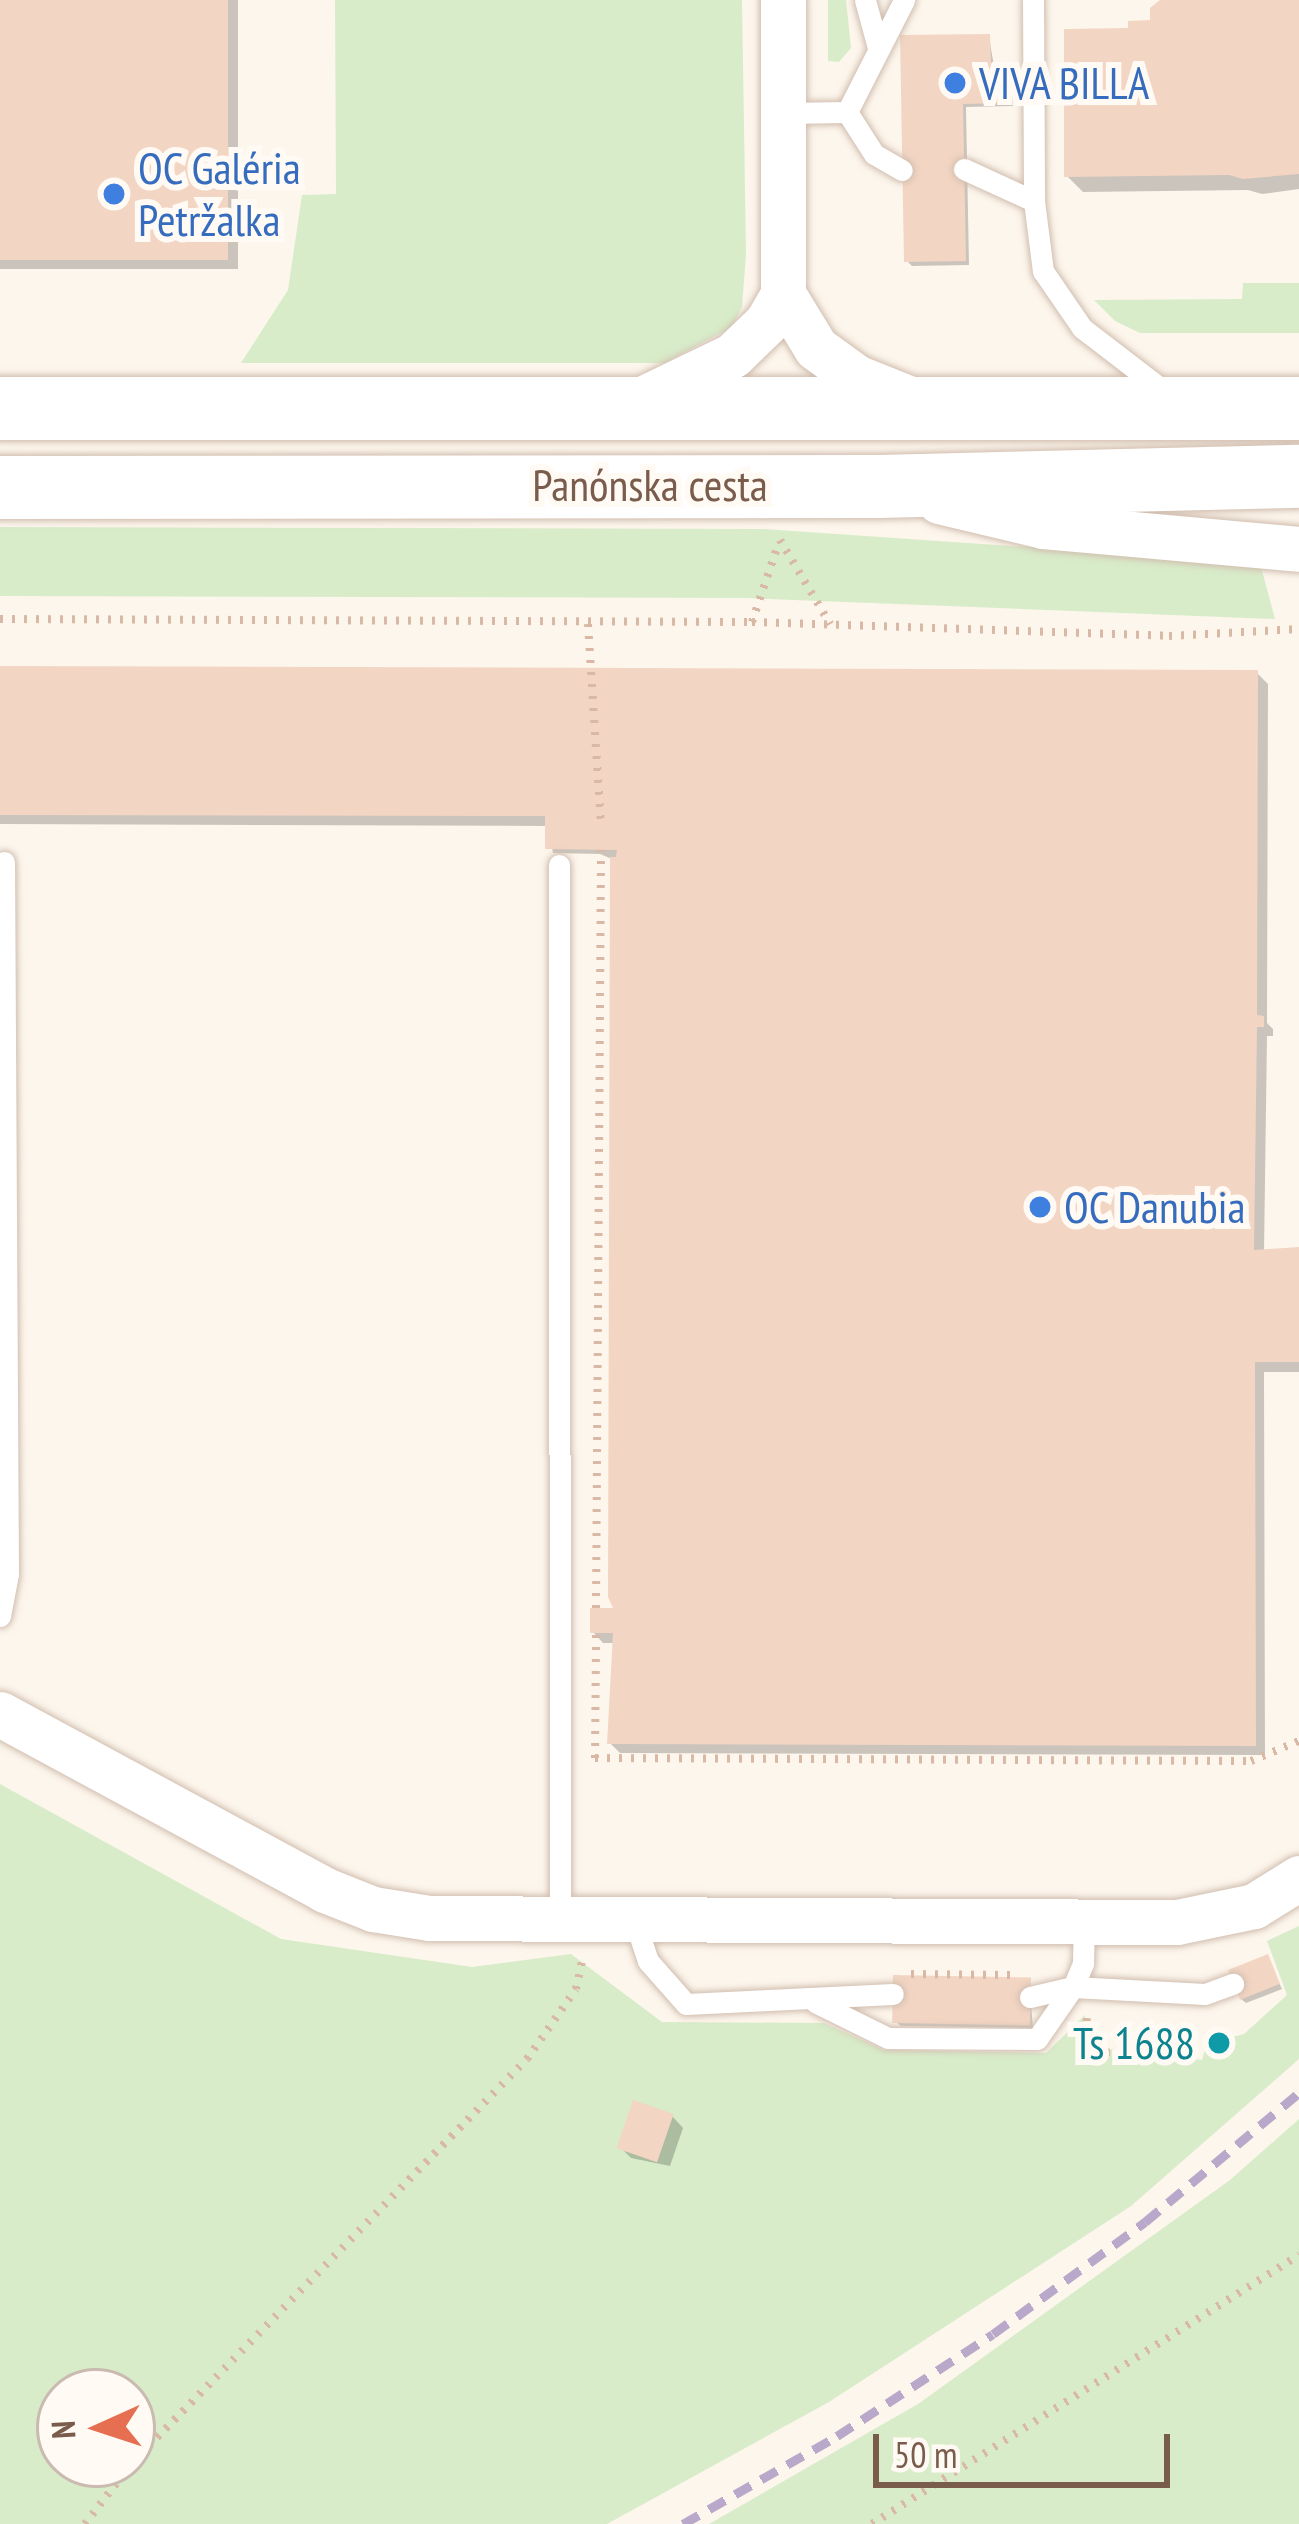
<!DOCTYPE html>
<meta charset="utf-8">
<style>
body{margin:0}
#map{position:relative;width:1299px;height:2524px;overflow:hidden;background:#fdf6ec;font-family:"PT Sans Narrow",sans-serif}
div>[style]{position:absolute}
.green>*{inset:0;background:#d8ecc9}
.shadow>*{inset:0;background:#0003;transform-origin:0 0}
.building>*{inset:0;background:#f3d5c3;transform-origin:0 0}
.path>*{height:8px;margin-top:-4px;transform-origin:0;background:repeating-linear-gradient(90deg,#d9b8a5 0 3px,transparent 0 12px)}
.roads{filter:drop-shadow(0 0 3px #d1beb0) drop-shadow(0 0 3px #d1beb0)}
.service>*{height:21px;margin:-10.5px;padding:0 10.5px;transform-origin:10.5px;border-radius:10.5px;background:#fff}
.minor>*{height:45px;margin:-22.5px;padding:0 22.5px;transform-origin:22.5px;border-radius:22.5px;background:#fff}
.secondary>*{height:63px;margin:-31.5px;padding:0 31.5px;transform-origin:31.5px;border-radius:31.5px;background:#fff}
.rail>*{height:9px;margin-top:-4.5px;transform-origin:0;background:repeating-linear-gradient(90deg,#b9a8c9 0 18px,transparent 0 30px)}
.dots>*{width:33px;height:33px;translate:-50% -50%;box-sizing:border-box;border:6px solid #fffaf3;border-radius:50%}
span{translate:-50% -50%;white-space:nowrap;text-align:center;line-height:1.15;-webkit-text-stroke:12px #fffaf3;paint-order:stroke}
.shop-label{font-size:45px;color:#366cbe}
.left{translate:0 -50%;text-align:left}
.street-label{font-size:45px;color:#7a5c4d}
.culture-label{font-size:45px;color:#0d838f}
.right{translate:-100% -50%;text-align:right}
.north{position:absolute;left:36px;top:2368px;width:120px;height:120px;box-sizing:border-box;background:#fffaf3;border:3px solid #cabbb1;border-radius:50%;rotate:267deg;font-size:33px;font-weight:700;line-height:48px;text-align:center;color:#7a5c4d}
.north::after{content:'';display:block;margin:auto;width:42px;height:54px;background:#e76f51;clip-path:polygon(50% 0,100% 100%,50% 72%,0 100%)}
.scale{position:absolute;left:873px;top:2434px;width:297px;height:54px;box-sizing:border-box;border:6px solid #7a5c4d;border-top:0;padding-left:15px;font-size:36px;line-height:42px;white-space:nowrap;color:#7a5c4d;-webkit-text-stroke:9px #fffaf3;paint-order:stroke}
</style>
<div id="map">
<div class="green">
<div style="clip-path:polygon(335px 0,742px 0,746px 254px,742px 307px,732px 327px,664px 363px,241px 363px,288px 290px,302px 195px,336px 194px)"></div>
<div style="clip-path:polygon(828px 0,846px 0,851px 48px,839px 62px,828px 61px)"></div>
<div style="clip-path:polygon(1243px 283px,1299px 283px,1299px 333px,1140px 333px,1115px 321px,1094px 300px,1242px 299px)"></div>
<div style="clip-path:polygon(0 527px,764px 529px,1260px 563px,1275px 619px,744px 598px,0 596px)"></div>
<div style="clip-path:polygon(evenodd,0 1784px,281px 1939px,472px 1967px,571px 1954px,662px 2022px,824px 2023px,884px 2050px,1046px 2053px,1085px 2015px,1081px 2046px,1202px 2060px,1205px 2049px,1229px 2051px,1232px 2037px,1244px 2034px,1287px 1995px,1267px 1941px,1299px 1926px,1299px 2059px,1131px 2206px,829px 2402px,607px 2524px,0 2524px,0 1784px,60px 2392px,132px 2392px,132px 2464px,60px 2464px,60px 2392px)"></div>
<div style="clip-path:polygon(1299px 2119px,1299px 2524px,709px 2524px,918px 2404px,1230px 2180px)"></div>
</div>
<div class="shadow">
<div style="left:0;top:0;width:238px;height:269px"></div>
<div style="clip-path:polygon(1163px 0,1299px 0,1299px 189px,1262px 194px,1248px 190px,1083px 192px,1067px 176px,1130px 31px,1152px 22px)"></div>
<div style="clip-path:polygon(989px 37px,994px 66px,1013px 71px,1013px 106px,966px 107px,969px 265px,912px 266px,907px 261px,904px 38px)"></div>
<div style="clip-path:polygon(0 669px,1257px 673px,1268px 684px,1267px 1023px,1273px 1029px,1273px 1036px,1267px 1036px,1264px 1253px,1299px 1250px,1299px 1372px,1264px 1372px,1265px 1755px,620px 1753px,610px 1743px,615px 1643px,603px 1643px,593px 1632px,618px 1611px,614px 860px,600px 854px,553px 853px,548px 826px,0 824px)"></div>
<div style="clip-path:polygon(1267px 1958px,1282px 1989px,1246px 2003px,1241px 1999px)"></div>
<div style="clip-path:polygon(1029px 1980px,1033px 2028px,901px 2026px,896px 2022px)"></div>
<div style="clip-path:polygon(673px 2117px,683px 2128px,670px 2166px,631px 2158px,621px 2148px)"></div>
</div>
<div class="building">
<div style="left:0;top:0;width:228px;height:260px"></div>
<div style="clip-path:polygon(1160px 0,1299px 0,1299px 174px,1243px 179px,1229px 175px,1064px 177px,1064px 29px,1128px 28px,1128px 21px,1150px 20px,1150px 8px)"></div>
<div style="clip-path:polygon(990px 34px,991px 63px,1010px 63px,1010px 103px,963px 104px,966px 261px,904px 262px,900px 35px)"></div>
<div style="clip-path:polygon(0 666px,1258px 670px,1257px 1015px,1264px 1016px,1264px 1027px,1257px 1027px,1254px 1250px,1299px 1247px,1299px 1362px,1255px 1362px,1256px 1746px,607px 1744px,613px 1633px,590px 1633px,590px 1608px,613px 1608px,608px 1597px,610px 857px,616px 857px,617px 850px,545px 849px,545px 816px,0 815px)"></div>
<div style="left:1268px;top:1954px;width:32px;height:43px;rotate:68deg"></div>
<div style="left:893px;top:1975px;width:138px;height:48px;rotate:1deg"></div>
<div style="left:1210px;top:2037px;width:19px;height:10px;rotate:6deg"></div>
<div style="left:633px;top:2100px;width:43px;height:51px;rotate:19deg"></div>
</div>
<div class="path">
<div style="left:780px;top:540px;width:98px;rotate:59.2deg"></div>
<div style="left:0;top:619px;width:752px;rotate:0.23deg"></div>
<div style="left:752px;top:622px;width:417px;rotate:1.9deg"></div>
<div style="left:1169px;top:636px;width:130px;rotate:-3.1deg"></div>
<div style="left:752px;top:622px;width:84px;rotate:-71.4deg"></div>
<div style="left:588px;top:624px;width:200px;rotate:86.3deg"></div>
<div style="left:596px;top:1608px;width:758px;rotate:-89.62deg"></div>
<div style="left:595px;top:1758px;width:656px;rotate:0.26deg"></div>
<div style="left:1251px;top:1761px;width:52px;rotate:-22.6deg"></div>
<div style="left:595px;top:1758px;width:125px;rotate:-89.5deg"></div>
<div style="left:911px;top:1974px;width:99px;rotate:0.6deg"></div>
<div style="left:1087px;top:2018px;width:32px;rotate:97deg"></div>
<div style="left:1083px;top:2050px;width:99px;rotate:5.8deg"></div>
<div style="left:132px;top:2463px;width:565px;rotate:-45.65deg"></div>
<div style="left:527px;top:2059px;width:85px;rotate:-55deg"></div>
<div style="left:576px;top:1989px;width:35px;rotate:-78deg"></div>
<div style="left:85px;top:2524px;width:76px;rotate:-52.5deg"></div>
<div style="left:872px;top:2524px;width:505px;rotate:-32.21deg"></div>
</div>
<div class="roads">
<div class="service">
<div style="left:865px;top:0;width:50px;rotate:74.8deg"></div>
<div style="left:1033px;top:0;width:201px;rotate:89.7deg"></div>
<div style="left:1034px;top:201px;width:71px;rotate:82.7deg"></div>
<div style="left:1043px;top:271px;width:69px;rotate:55.6deg"></div>
<div style="left:1082px;top:328px;width:108px;rotate:37.5deg"></div>
<div style="left:847px;top:112px;width:50px;rotate:57.3deg"></div>
<div style="left:874px;top:154px;width:32px;rotate:30deg"></div>
<div style="left:782px;top:113px;width:65px;rotate:-0.9deg"></div>
<div style="left:847px;top:112px;width:126px;rotate:-63deg"></div>
<div style="left:964px;top:169px;width:77px;rotate:24.6deg"></div>
<div style="left:559px;top:865px;width:1054px;rotate:89.95deg"></div>
<div style="left:0;top:1616px;width:43px;rotate:-79.2deg"></div>
<div style="left:8px;top:1574px;width:712px;rotate:-90.32deg"></div>
<div style="left:634px;top:1919px;width:44px;rotate:71.6deg"></div>
<div style="left:648px;top:1961px;width:57px;rotate:48.5deg"></div>
<div style="left:686px;top:2004px;width:207px;rotate:-2.8deg"></div>
<div style="left:1030px;top:1997px;width:44px;rotate:-13.1deg"></div>
<div style="left:1073px;top:1987px;width:26px;rotate:-67deg"></div>
<div style="left:1083px;top:1963px;width:40px;rotate:-88.6deg"></div>
<div style="left:815px;top:2002px;width:81px;rotate:26.3deg"></div>
<div style="left:888px;top:2038px;width:149px;rotate:0.4deg"></div>
<div style="left:1037px;top:2039px;width:63px;rotate:-55.3deg"></div>
<div style="left:1073px;top:1987px;width:132px;rotate:3deg"></div>
<div style="left:1205px;top:1994px;width:30px;rotate:-20deg"></div>
</div>
<div class="minor">
<div style="left:783px;top:0;width:294px;rotate:90deg"></div>
<div style="left:783px;top:294px;width:63px;rotate:58.6deg"></div>
<div style="left:816px;top:348px;width:49px;rotate:35.9deg"></div>
<div style="left:856px;top:377px;width:56px;rotate:22deg"></div>
<div style="left:640px;top:400px;width:103px;rotate:-25.8deg"></div>
<div style="left:733px;top:355px;width:47px;rotate:-44.1deg"></div>
<div style="left:767px;top:322px;width:32px;rotate:-60deg"></div>
<div style="left:939px;top:501px;width:107px;rotate:13.5deg"></div>
<div style="left:1043px;top:526px;width:257px;rotate:5.1deg"></div>
<div style="left:0;top:1714px;width:370px;rotate:28.4deg"></div>
<div style="left:325px;top:1890px;width:52px;rotate:21.6deg"></div>
<div style="left:373px;top:1909px;width:57px;rotate:9.1deg"></div>
<div style="left:429px;top:1918px;width:748px;rotate:0.31deg"></div>
<div style="left:1177px;top:1922px;width:79px;rotate:-11.7deg"></div>
<div style="left:1254px;top:1906px;width:53px;rotate:-31.9deg"></div>
</div>
<div class="secondary">
<div style="left:0;top:408px;width:1299px"></div>
<div style="left:0;top:487px;width:878px;rotate:-0.07deg"></div>
<div style="left:878px;top:486px;width:421px;rotate:-1.4deg"></div>
</div>
</div>
<div class="rail">
<div style="left:683px;top:2524px;width:177px;rotate:-29.7deg"></div>
<div style="left:837px;top:2436px;width:186px;rotate:-33.2deg"></div>
<div style="left:993px;top:2334px;width:189px;rotate:-36.4deg"></div>
<div style="left:1145px;top:2222px;width:201px;rotate:-40deg"></div>
</div>
<div class="dots">
<div style="left:955px;top:83px;background:#3f7fe0"></div>
<div style="left:114px;top:194px;background:#3f7fe0"></div>
<div style="left:1040px;top:1207px;background:#3f7fe0"></div>
<div style="left:1219px;top:2043px;background:#0f9aa8"></div>
</div>
<div class="shop-label">
<span class="left" style="left:979px;top:83px">VIVA BILLA</span>
<span class="left" style="left:138px;top:194px">OC Galéria<br>Petržalka</span>
<span class="left" style="left:1064px;top:1207px">OC Danubia</span>
</div>
<div class="street-label">
<span style="left:650px;top:485px">Panónska cesta</span>
</div>
<div class="culture-label">
<span class="right" style="left:1195px;top:2043px">Ts 1688</span>
</div>
<div class="north">N</div>
<div class="scale">50 m</div>
</div>
